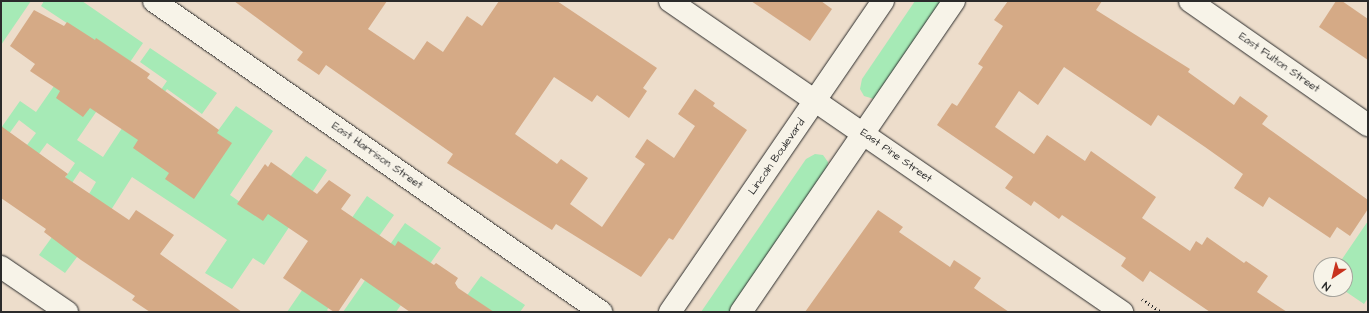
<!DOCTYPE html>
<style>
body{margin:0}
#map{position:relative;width:1369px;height:313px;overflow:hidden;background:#edddcb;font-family:"Architects Daughter",sans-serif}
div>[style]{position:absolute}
.green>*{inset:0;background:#a6eab6}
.building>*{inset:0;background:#d5aa86}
.path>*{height:2.5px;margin-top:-1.25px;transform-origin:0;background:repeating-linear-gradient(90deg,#2b2b2b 0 1px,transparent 0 4px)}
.roads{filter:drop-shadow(0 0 1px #2b2b2b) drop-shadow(0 0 1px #2b2b2b)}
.minor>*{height:22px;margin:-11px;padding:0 11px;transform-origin:11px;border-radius:11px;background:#f7f3e8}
span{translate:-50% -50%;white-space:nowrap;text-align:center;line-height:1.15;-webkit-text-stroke:3px #f7f3e8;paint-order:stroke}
.street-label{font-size:11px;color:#2b2b2b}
.frame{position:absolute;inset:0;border:2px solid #2b2b2b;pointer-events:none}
.north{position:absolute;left:1313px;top:257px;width:40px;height:40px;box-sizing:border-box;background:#f7f3e8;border:1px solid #a5a39c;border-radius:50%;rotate:215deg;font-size:11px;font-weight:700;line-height:16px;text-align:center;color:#2b2b2b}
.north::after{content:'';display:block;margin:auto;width:14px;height:18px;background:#c8321e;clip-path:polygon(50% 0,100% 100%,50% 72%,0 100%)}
</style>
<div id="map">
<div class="green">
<div style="clip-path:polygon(1px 1px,31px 1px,1px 45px)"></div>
<div style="clip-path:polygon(44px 1px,82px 1px,143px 43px,77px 140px,103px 157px,134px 110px,206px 147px,236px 106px,273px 131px,230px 195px,260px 216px,306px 156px,327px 170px,264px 265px,253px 258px,232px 289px,205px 273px,227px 240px,208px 227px,132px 177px,111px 210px,89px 194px,96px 182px,80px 171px,60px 201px,53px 196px,75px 163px,47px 143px,36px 158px,24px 149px,36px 133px,19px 120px,6px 138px,1px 128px,20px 101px,36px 112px,88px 37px,41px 6px)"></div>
<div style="clip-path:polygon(915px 1px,946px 1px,874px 99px,864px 96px,860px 89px,862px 79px)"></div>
<div style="clip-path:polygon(150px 48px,217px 93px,202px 114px,167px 89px,157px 102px,154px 100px,167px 81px,140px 62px)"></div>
<div style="clip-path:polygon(815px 154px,823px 155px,828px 162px,827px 173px,731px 312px,701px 312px,806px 159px)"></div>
<div style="clip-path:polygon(367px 196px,394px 215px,327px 310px,329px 312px,287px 312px)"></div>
<div style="clip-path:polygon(1368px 221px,1368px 298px,1364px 304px,1342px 289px,1345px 289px,1345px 265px,1338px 265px)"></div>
<div style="clip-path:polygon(405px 223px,441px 248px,396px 312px,343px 312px)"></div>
<div style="clip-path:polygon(52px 237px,80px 253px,65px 273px,39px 255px)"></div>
<div style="clip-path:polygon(481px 276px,525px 305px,520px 312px,455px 312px)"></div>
</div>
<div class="building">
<div style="clip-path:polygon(234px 1px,387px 1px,368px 29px,414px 60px,427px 41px,443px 52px,467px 16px,482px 26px,499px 1px,557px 1px,657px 68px,643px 88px,647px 91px,629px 118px,597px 95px,592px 102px,554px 77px,515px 134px,557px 164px,561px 159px,588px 178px,570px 204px,602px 227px,645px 164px,635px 157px,647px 139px,674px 158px,695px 126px,678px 114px,695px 89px,715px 103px,713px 106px,747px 130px,673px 240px,669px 238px,641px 277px,556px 224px,552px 230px,447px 163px,453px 154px,326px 65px,319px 75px,297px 60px,303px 52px)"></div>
<div style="clip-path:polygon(751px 1px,821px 1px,832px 9px,810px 41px)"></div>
<div style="clip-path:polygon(1008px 1px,1102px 1px,1096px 10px,1190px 69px,1188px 72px,1234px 105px,1240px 96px,1268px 116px,1262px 124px,1368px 200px,1368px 209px,1350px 236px,1337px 227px,1330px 238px,1269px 197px,1263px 207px,1234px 188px,1243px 174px,1205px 147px,1158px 115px,1151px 126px,1064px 67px,1038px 105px,1019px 91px,995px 127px,1034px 154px,1047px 135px,1085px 161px,1091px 151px,1156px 197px,1142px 218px,1190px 251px,1196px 241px,1202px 245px,1207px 237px,1244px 263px,1246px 261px,1268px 276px,1257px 292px,1287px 312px,1210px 312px,1150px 271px,1143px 282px,1121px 266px,1126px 258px,1062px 215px,1059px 219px,1034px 201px,1031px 206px,1005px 188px,1013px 177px,937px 125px,952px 103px,957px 106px,983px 67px,978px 64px,1003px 26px,994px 20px)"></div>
<div style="clip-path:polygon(1336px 1px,1342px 1px,1368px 19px,1368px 60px,1319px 27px)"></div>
<div style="clip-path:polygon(34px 10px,64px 26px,67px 22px,95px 40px,96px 38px,150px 74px,147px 78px,219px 130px,217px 133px,232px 143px,194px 199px,165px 179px,169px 173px,133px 148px,138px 140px,90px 108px,83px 117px,56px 98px,60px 91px,30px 71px,35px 64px,10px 46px)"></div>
<div style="clip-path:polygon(1px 126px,68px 174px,65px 177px,129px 220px,136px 210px,174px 235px,160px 254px,242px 312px,150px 312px,132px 300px,135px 296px,81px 260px,44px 232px,46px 229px,1px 198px)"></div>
<div style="clip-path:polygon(271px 162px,317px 194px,329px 180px,351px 195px,341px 209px,395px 246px,398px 241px,434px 265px,436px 263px,458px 278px,455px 283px,458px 288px,494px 312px,410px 312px,361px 278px,338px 312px,334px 312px,283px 278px,308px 241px,268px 214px,263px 221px,237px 204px,265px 164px,268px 167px)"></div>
<div style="clip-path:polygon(878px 210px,903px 227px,899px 232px,950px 267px,954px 260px,981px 278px,974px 288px,1009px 312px,805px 312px)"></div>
</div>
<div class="path">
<div style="left:1142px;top:299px;width:23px;rotate:34deg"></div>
</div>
<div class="roads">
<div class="minor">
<div style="left:154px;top:1px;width:545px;rotate:34.83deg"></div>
<div style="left:670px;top:1px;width:549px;rotate:34.53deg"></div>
<div style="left:1190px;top:1px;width:217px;rotate:34.9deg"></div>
<div style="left:1px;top:267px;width:80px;rotate:34.3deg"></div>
<div style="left:670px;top:312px;width:377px;rotate:-55.6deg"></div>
<div style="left:741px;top:312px;width:377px;rotate:-55.6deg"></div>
</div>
</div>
<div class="street-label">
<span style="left:1279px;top:63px;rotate:35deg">East Fulton Street</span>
<span style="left:377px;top:156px;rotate:35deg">East Harrison Street</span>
<span style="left:896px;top:156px;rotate:35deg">East Pine Street</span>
<span style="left:777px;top:157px;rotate:-55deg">Lincoln Boulevard</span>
</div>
<div class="frame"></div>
<div class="north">N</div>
</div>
